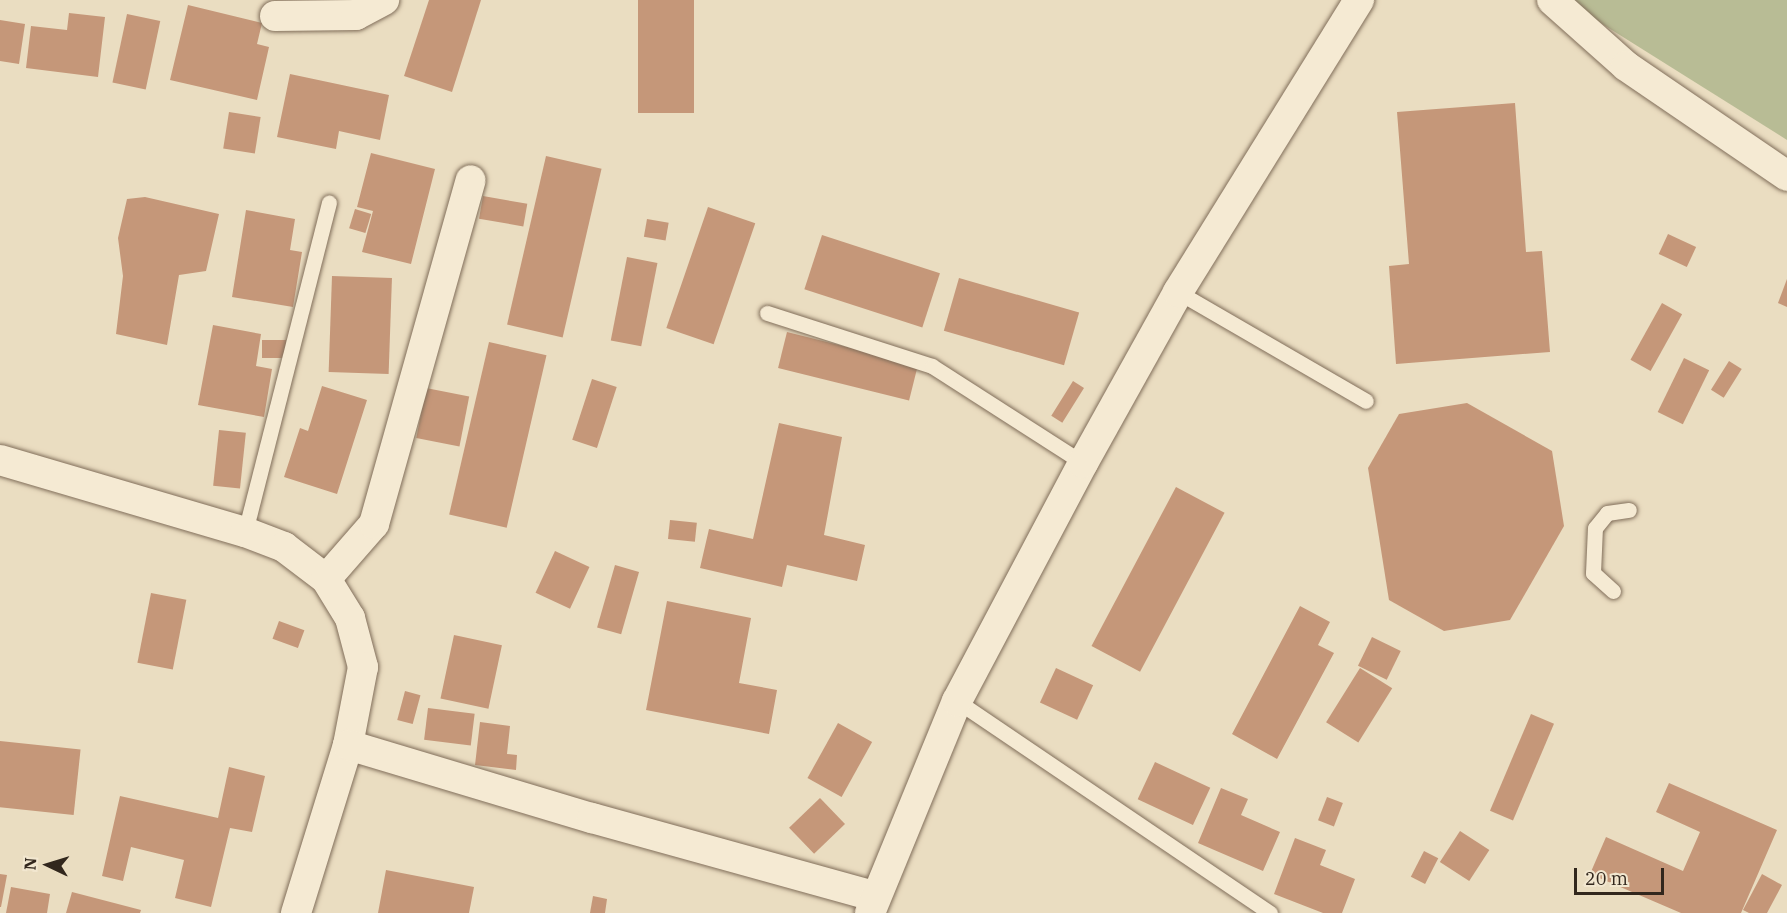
<!DOCTYPE html>
<style>
body{margin:0}
#map{position:relative;width:1787px;height:913px;overflow:hidden;background:#eaddc1;font-family:"IBM Plex Serif",serif}
div>[style]{position:absolute}
.cemetery>*{inset:0;background:#b8bc95}
.building>*{inset:0;background:#c59779;transform-origin:0 0}
.roads{filter:drop-shadow(0 0 2px #816e5a) drop-shadow(0 0 2px #816e5a)}
.lane>*{height:15px;margin:-7.5px;padding:0 7.5px;transform-origin:7.5px;border-radius:7.5px;background:#f5ead3}
.street>*{height:30px;margin:-15px;padding:0 15px;transform-origin:15px;border-radius:15px;background:#f5ead3}
span{translate:-50% -50%;white-space:nowrap;text-align:center;line-height:1.15;-webkit-text-stroke:6px #f2e7d0;paint-order:stroke}
.north{position:absolute;left:18px;top:835px;width:60px;height:60px;-webkit-text-stroke:4px #f2e7d0;paint-order:stroke;rotate:274deg;font-size:16px;font-weight:700;line-height:24px;text-align:center;color:#32271d}
.north::after{content:'';display:block;margin:auto;width:21px;height:27px;background:#32271d;clip-path:polygon(50% 0,100% 100%,50% 72%,0 100%)}
.scale{position:absolute;left:1574px;top:868px;width:90px;height:27px;box-sizing:border-box;border:3px solid #32271d;border-top:0;padding-left:8px;font-size:18px;line-height:21px;white-space:nowrap;color:#32271d;-webkit-text-stroke:4px #f2e7d0;paint-order:stroke}
</style>
<div id="map">
<div class="cemetery">
<div style="clip-path:polygon(1564px 0,1787px 0,1787px 140px)"></div>
</div>
<div class="building">
<div style="clip-path:polygon(429px 0,481px 0,452px 92px,404px 76px)"></div>
<div style="left:638px;top:0;width:56px;height:113px"></div>
<div style="clip-path:polygon(188px 5px,262px 23px,257px 44px,269px 47px,257px 100px,170px 80px)"></div>
<div style="clip-path:polygon(69px 13px,105px 17px,98px 77px,26px 68px,31px 26px,67px 30px)"></div>
<div style="left:127px;top:14px;width:34px;height:70px;rotate:12deg"></div>
<div style="clip-path:polygon(0 20px,25px 24px,19px 64px,0 61px)"></div>
<div style="clip-path:polygon(290px 74px,389px 95px,380px 140px,339px 131px,336px 149px,277px 137px)"></div>
<div style="clip-path:polygon(1515px 103px,1526px 252px,1542px 251px,1550px 352px,1396px 364px,1389px 266px,1409px 264px,1397px 112px)"></div>
<div style="left:229px;top:112px;width:32px;height:37px;rotate:9deg"></div>
<div style="clip-path:polygon(371px 153px,435px 169px,411px 264px,362px 252px,373px 211px,357px 207px)"></div>
<div style="left:546px;top:156px;width:57px;height:173px;rotate:13deg"></div>
<div style="left:483px;top:196px;width:45px;height:23px;rotate:10deg"></div>
<div style="clip-path:polygon(145px 197px,219px 214px,206px 271px,179px 275px,167px 345px,116px 334px,123px 276px,118px 238px,127px 199px)"></div>
<div style="left:708px;top:207px;width:50px;height:128px;rotate:19deg"></div>
<div style="left:355px;top:209px;width:17px;height:20px;rotate:17deg"></div>
<div style="clip-path:polygon(246px 210px,295px 219px,290px 250px,302px 252px,293px 307px,232px 297px)"></div>
<div style="left:647px;top:219px;width:22px;height:18px;rotate:10deg"></div>
<div style="left:1668px;top:234px;width:31px;height:22px;rotate:25deg"></div>
<div style="left:822px;top:235px;width:124px;height:57px;rotate:18deg"></div>
<div style="left:627px;top:257px;width:31px;height:85px;rotate:11deg"></div>
<div style="left:332px;top:276px;width:60px;height:96px;rotate:2deg"></div>
<div style="left:959px;top:278px;width:125px;height:55px;rotate:16deg"></div>
<div style="clip-path:polygon(1787px 279px,1787px 307px,1778px 303px)"></div>
<div style="left:1662px;top:303px;width:23px;height:65px;rotate:29deg"></div>
<div style="clip-path:polygon(213px 325px,261px 334px,256px 366px,272px 369px,264px 417px,198px 405px)"></div>
<div style="left:787px;top:332px;width:135px;height:37px;rotate:14deg"></div>
<div style="left:262px;top:340px;width:24px;height:18px"></div>
<div style="left:489px;top:342px;width:59px;height:177px;rotate:13deg"></div>
<div style="left:1684px;top:358px;width:28px;height:60px;rotate:26deg"></div>
<div style="left:1729px;top:361px;width:15px;height:34px;rotate:32deg"></div>
<div style="left:592px;top:379px;width:26px;height:64px;rotate:18deg"></div>
<div style="left:1073px;top:381px;width:13px;height:41px;rotate:32deg"></div>
<div style="clip-path:polygon(322px 386px,367px 400px,337px 494px,284px 477px,300px 428px,308px 431px)"></div>
<div style="left:426px;top:388px;width:44px;height:51px;rotate:11deg"></div>
<div style="clip-path:polygon(1467px 403px,1552px 451px,1564px 526px,1510px 620px,1444px 631px,1389px 600px,1368px 468px,1399px 414px)"></div>
<div style="clip-path:polygon(779px 423px,842px 437px,824px 535px,865px 545px,857px 581px,787px 565px,782px 587px,700px 568px,709px 529px,753px 539px)"></div>
<div style="left:219px;top:430px;width:27px;height:56px;rotate:6deg"></div>
<div style="left:1176px;top:487px;width:55px;height:180px;rotate:28deg"></div>
<div style="left:670px;top:520px;width:27px;height:19px;rotate:6deg"></div>
<div style="left:555px;top:551px;width:38px;height:46px;rotate:25deg"></div>
<div style="left:615px;top:565px;width:25px;height:65px;rotate:16deg"></div>
<div style="left:151px;top:593px;width:36px;height:71px;rotate:11deg"></div>
<div style="clip-path:polygon(667px 601px,751px 618px,739px 683px,777px 690px,769px 734px,646px 710px)"></div>
<div style="clip-path:polygon(1300px 606px,1330px 622px,1318px 645px,1334px 653px,1277px 759px,1232px 734px)"></div>
<div style="left:279px;top:621px;width:27px;height:19px;rotate:20deg"></div>
<div style="left:454px;top:635px;width:49px;height:65px;rotate:12deg"></div>
<div style="left:1372px;top:637px;width:32px;height:32px;rotate:26deg"></div>
<div style="left:1056px;top:668px;width:41px;height:38px;rotate:25deg"></div>
<div style="left:1360px;top:668px;width:38px;height:64px;rotate:32deg"></div>
<div style="left:405px;top:691px;width:16px;height:30px;rotate:15deg"></div>
<div style="left:428px;top:708px;width:47px;height:32px;rotate:7deg"></div>
<div style="left:1531px;top:714px;width:25px;height:105px;rotate:23deg"></div>
<div style="clip-path:polygon(480px 722px,510px 726px,507px 754px,517px 755px,516px 770px,475px 765px)"></div>
<div style="left:838px;top:723px;width:39px;height:63px;rotate:29deg"></div>
<div style="left:0;top:741px;width:81px;height:66px;rotate:6deg"></div>
<div style="left:1155px;top:762px;width:61px;height:41px;rotate:25deg"></div>
<div style="clip-path:polygon(229px 767px,265px 776px,252px 832px,230px 828px,211px 907px,175px 898px,184px 860px,131px 847px,123px 881px,102px 876px,120px 796px,218px 818px)"></div>
<div style="clip-path:polygon(1669px 783px,1777px 830px,1741px 913px,1681px 913px,1590px 874px,1606px 837px,1683px 871px,1700px 832px,1656px 812px)"></div>
<div style="clip-path:polygon(1221px 788px,1248px 799px,1241px 815px,1280px 832px,1263px 871px,1198px 843px)"></div>
<div style="left:1327px;top:797px;width:17px;height:25px;rotate:21deg"></div>
<div style="left:820px;top:798px;width:36px;height:43px;rotate:46deg"></div>
<div style="left:1460px;top:831px;width:35px;height:37px;rotate:33deg"></div>
<div style="clip-path:polygon(1295px 838px,1326px 850px,1320px 865px,1355px 879px,1342px 913px,1323px 913px,1274px 894px)"></div>
<div style="left:1424px;top:851px;width:16px;height:29px;rotate:27deg"></div>
<div style="clip-path:polygon(386px 870px,474px 887px,469px 913px,378px 913px)"></div>
<div style="clip-path:polygon(0 874px,7px 875px,1px 907px,0 907px)"></div>
<div style="clip-path:polygon(1762px 874px,1782px 885px,1767px 913px,1749px 913px,1743px 910px)"></div>
<div style="clip-path:polygon(11px 887px,50px 894px,47px 913px,6px 913px)"></div>
<div style="clip-path:polygon(72px 892px,141px 910px,140px 913px,66px 913px)"></div>
<div style="clip-path:polygon(593px 896px,607px 899px,605px 913px,590px 913px)"></div>
</div>
<div class="roads">
<div class="lane">
<div style="left:1178px;top:292px;width:217px;rotate:30.1deg"></div>
<div style="left:767px;top:313px;width:173px;rotate:17.8deg"></div>
<div style="left:932px;top:366px;width:179px;rotate:32.7deg"></div>
<div style="left:245px;top:532px;width:340px;rotate:-75.7deg"></div>
<div style="left:1613px;top:591px;width:27px;rotate:-138deg"></div>
<div style="left:1593px;top:573px;width:45px;rotate:-87.5deg"></div>
<div style="left:1595px;top:528px;width:19px;rotate:-51deg"></div>
<div style="left:1607px;top:513px;width:22px;rotate:-8deg"></div>
<div style="left:957px;top:701px;width:378px;rotate:34.1deg"></div>
</div>
<div class="street">
<div style="left:1552px;top:0;width:99px;rotate:41.7deg"></div>
<div style="left:1626px;top:66px;width:195px;rotate:34.3deg"></div>
<div style="left:275px;top:16px;width:81px;rotate:-0.7deg"></div>
<div style="left:356px;top:15px;width:32px;rotate:-28deg"></div>
<div style="left:0;top:460px;width:255px;rotate:16.4deg"></div>
<div style="left:245px;top:532px;width:42px;rotate:21deg"></div>
<div style="left:284px;top:547px;width:53px;rotate:37.3deg"></div>
<div style="left:326px;top:579px;width:46px;rotate:58.4deg"></div>
<div style="left:350px;top:618px;width:51px;rotate:75.1deg"></div>
<div style="left:363px;top:667px;width:79px;rotate:100.9deg"></div>
<div style="left:348px;top:745px;width:176px;rotate:107.2deg"></div>
<div style="left:326px;top:579px;width:73px;rotate:-48.9deg"></div>
<div style="left:374px;top:524px;width:357px;rotate:-74.3deg"></div>
<div style="left:348px;top:745px;width:255px;rotate:16.7deg"></div>
<div style="left:592px;top:818px;width:293px;rotate:15.5deg"></div>
<div style="left:870px;top:913px;width:229px;rotate:-67.7deg"></div>
<div style="left:957px;top:701px;width:269px;rotate:-62.1deg"></div>
<div style="left:1083px;top:463px;width:196px;rotate:-60.9deg"></div>
<div style="left:1178px;top:292px;width:344px;rotate:-58.2deg"></div>
</div>
</div>
<div class="north">N</div>
<div class="scale">20 m</div>
</div>
